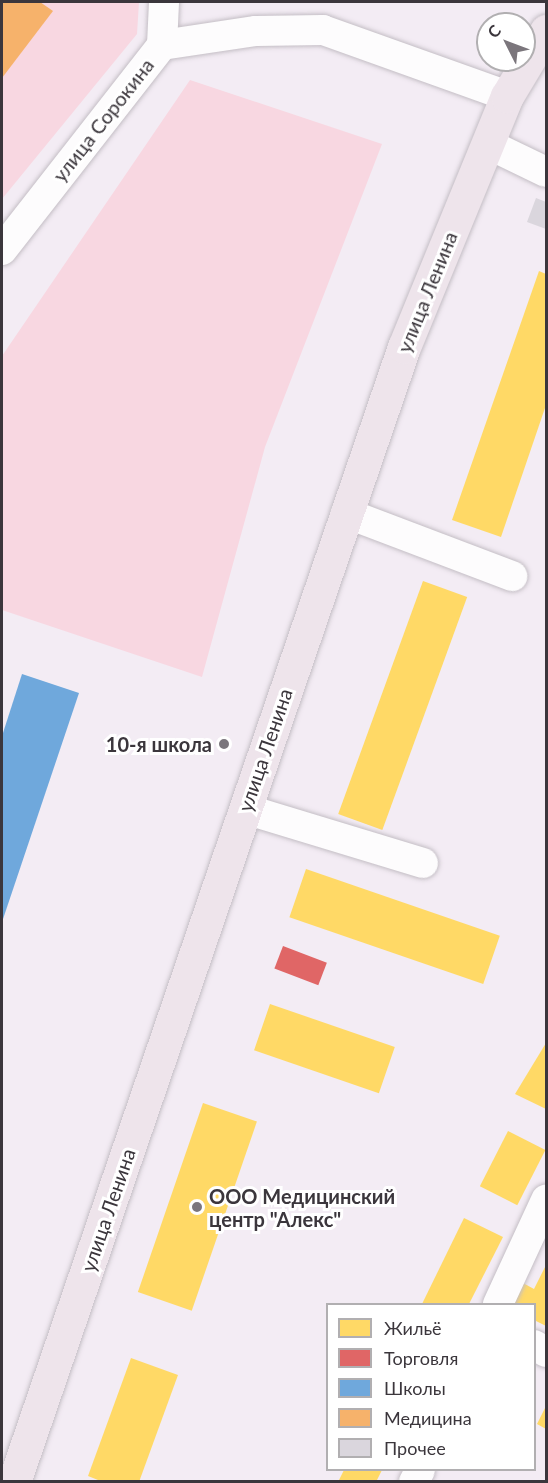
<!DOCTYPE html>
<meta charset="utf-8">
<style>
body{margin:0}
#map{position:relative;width:548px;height:1483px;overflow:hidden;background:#f3ecf4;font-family:Lato,sans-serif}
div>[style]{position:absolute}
.green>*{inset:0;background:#f8d7e1}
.homes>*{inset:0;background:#ffd966;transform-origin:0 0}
.shops>*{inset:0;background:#e06666;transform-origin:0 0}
.schools>*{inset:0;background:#6fa8dc}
.health>*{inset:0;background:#f6b26b}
.building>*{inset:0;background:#dad6dd}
.roads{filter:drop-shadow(0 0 2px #c4bec5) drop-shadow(0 0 2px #c4bec5)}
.minor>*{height:30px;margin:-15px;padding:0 15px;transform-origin:15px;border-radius:15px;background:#fdfcfd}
.major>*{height:33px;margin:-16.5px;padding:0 16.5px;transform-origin:16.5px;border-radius:16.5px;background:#eee4eb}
.dots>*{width:16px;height:16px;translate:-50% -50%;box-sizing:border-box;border:3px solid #fff;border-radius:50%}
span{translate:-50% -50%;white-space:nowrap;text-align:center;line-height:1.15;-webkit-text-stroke:6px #fff;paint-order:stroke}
.street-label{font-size:20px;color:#3b363c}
.poi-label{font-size:20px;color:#3b363c;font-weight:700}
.right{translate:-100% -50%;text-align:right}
.left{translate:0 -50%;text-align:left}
.frame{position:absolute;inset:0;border:3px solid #3b363c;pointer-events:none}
.legend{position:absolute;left:326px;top:1303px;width:210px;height:168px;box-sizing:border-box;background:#fff;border:2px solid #b1afb1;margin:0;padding:8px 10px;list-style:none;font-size:18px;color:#3b363c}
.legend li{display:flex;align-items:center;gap:12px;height:30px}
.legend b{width:30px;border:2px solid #b1afb1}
.north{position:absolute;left:476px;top:12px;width:60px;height:60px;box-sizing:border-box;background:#fff;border:2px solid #b1afb1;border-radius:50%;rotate:312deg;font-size:16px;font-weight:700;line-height:24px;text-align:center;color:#3b363c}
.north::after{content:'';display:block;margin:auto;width:21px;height:27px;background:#7b767c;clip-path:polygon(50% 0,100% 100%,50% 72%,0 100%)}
</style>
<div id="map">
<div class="green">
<div style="clip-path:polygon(2px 2px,139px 2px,137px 34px,2px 199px)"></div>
<div style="clip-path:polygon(190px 80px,382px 144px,265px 447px,202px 677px,2px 610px,2px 356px)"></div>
</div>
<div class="homes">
<div style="clip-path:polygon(539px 271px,546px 274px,546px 405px,501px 537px,452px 520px)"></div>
<div style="left:423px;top:581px;width:47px;height:248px;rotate:20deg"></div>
<div style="left:306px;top:869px;width:205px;height:51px;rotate:19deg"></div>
<div style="left:270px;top:1004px;width:132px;height:49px;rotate:19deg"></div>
<div style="clip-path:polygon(546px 1043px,546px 1109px,515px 1094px)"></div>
<div style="left:203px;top:1103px;width:57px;height:200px;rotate:19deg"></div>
<div style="left:508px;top:1131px;width:42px;height:62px;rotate:27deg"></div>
<div style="clip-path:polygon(464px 1218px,503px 1237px,469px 1304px,422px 1304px)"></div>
<div style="clip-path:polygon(546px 1265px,546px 1326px,534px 1320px,534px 1304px,511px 1304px,523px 1283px,534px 1289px)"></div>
<div style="clip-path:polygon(131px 1358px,178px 1375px,139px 1482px,103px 1482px,88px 1476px)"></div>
<div style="clip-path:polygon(546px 1406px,546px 1429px,537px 1424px)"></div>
<div style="clip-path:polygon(344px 1470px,382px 1470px,376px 1482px,338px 1482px)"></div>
</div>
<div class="shops">
<div style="left:283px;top:946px;width:47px;height:24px;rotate:21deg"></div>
</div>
<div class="schools">
<div style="clip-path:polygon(22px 674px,79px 693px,2px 922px,2px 736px)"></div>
</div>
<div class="health">
<div style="clip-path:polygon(2px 2px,40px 2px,53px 11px,2px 78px)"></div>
</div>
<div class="building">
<div style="clip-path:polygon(536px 198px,546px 202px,546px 229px,527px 222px)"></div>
</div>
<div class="roads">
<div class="minor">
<div style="left:162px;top:45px;width:43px;rotate:-87.3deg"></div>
<div style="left:488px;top:144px;width:64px;rotate:25.8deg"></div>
<div style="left:2px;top:250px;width:260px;rotate:-52deg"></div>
<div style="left:162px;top:45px;width:95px;rotate:-8.5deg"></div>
<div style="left:256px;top:31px;width:67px;rotate:-0.9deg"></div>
<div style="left:323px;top:30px;width:195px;rotate:19.7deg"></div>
<div style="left:346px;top:513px;width:178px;rotate:20.8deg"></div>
<div style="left:245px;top:809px;width:186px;rotate:16.9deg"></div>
<div style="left:498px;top:1304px;width:115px;rotate:-65.2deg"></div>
<div style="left:534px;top:1345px;width:14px;rotate:30deg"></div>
<div style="left:414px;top:1482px;width:13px;rotate:-63deg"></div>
</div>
<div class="major">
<div style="left:14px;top:1482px;width:1200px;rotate:-71.04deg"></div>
<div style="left:404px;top:347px;width:271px;rotate:-67.7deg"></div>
<div style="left:507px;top:96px;width:76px;rotate:-59deg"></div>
</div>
</div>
<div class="dots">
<div style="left:224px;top:744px;background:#7b767c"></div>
<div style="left:197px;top:1207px;background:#7b767c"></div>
</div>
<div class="street-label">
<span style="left:103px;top:120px;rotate:-52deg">улица Сорокина</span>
<span style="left:427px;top:292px;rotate:-68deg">улица Ленина</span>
<span style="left:265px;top:750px;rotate:-71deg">улица Ленина</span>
<span style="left:108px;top:1210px;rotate:-71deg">улица Ленина</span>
</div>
<div class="poi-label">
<span class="right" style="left:212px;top:744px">10-я школа</span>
<span class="left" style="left:209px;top:1208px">ООО Медицинский<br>центр "Алекс"</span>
</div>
<div class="frame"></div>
<ul class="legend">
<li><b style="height:16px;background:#ffd966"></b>Жильё</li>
<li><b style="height:16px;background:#e06666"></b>Торговля</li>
<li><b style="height:16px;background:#6fa8dc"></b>Школы</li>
<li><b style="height:16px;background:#f6b26b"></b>Медицина</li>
<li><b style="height:16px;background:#dad6dd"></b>Прочее</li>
</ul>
<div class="north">С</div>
</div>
